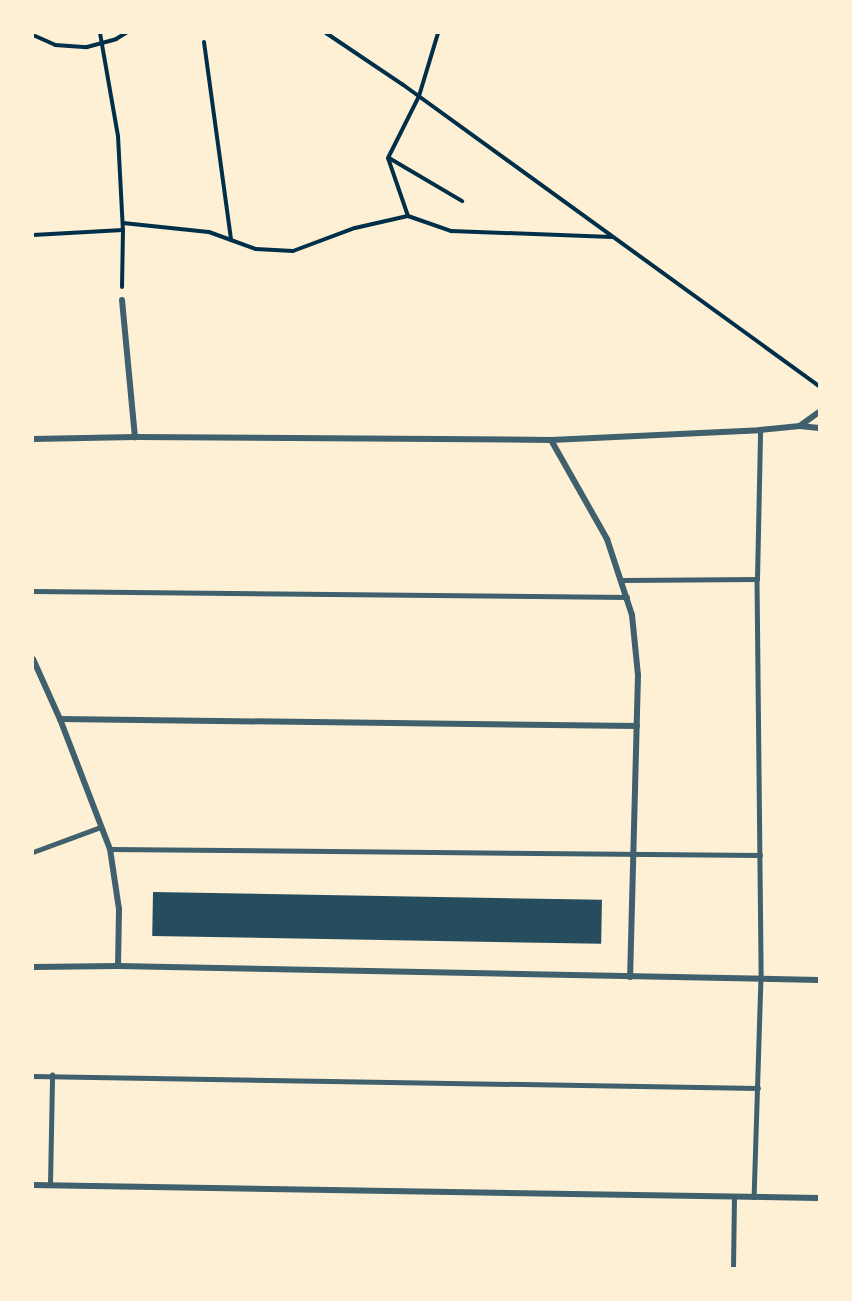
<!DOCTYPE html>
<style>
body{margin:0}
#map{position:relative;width:852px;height:1301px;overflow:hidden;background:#fdf0d5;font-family:"DM Sans",sans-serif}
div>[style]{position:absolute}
.building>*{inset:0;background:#264d5e;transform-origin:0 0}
.path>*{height:4px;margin:-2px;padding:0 2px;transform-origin:2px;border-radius:2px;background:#003049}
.service>*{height:4.5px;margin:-2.25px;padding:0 2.25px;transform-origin:2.25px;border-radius:2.25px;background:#3f606c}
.minor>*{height:6px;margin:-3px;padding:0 3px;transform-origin:3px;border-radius:3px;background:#3f606c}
span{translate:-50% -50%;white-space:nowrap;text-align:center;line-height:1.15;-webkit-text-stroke:5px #fdf0d5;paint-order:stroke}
.frame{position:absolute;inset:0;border:34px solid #fdf0d5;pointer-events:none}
</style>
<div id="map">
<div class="building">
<div style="left:153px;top:892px;width:449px;height:44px;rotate:1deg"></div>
</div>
<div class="path">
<div style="left:100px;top:33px;width:105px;rotate:80.1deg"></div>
<div style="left:118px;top:136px;width:94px;rotate:87deg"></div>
<div style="left:123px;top:230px;width:57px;rotate:91deg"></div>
<div style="left:326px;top:33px;width:92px;rotate:33.9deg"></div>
<div style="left:402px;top:84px;width:515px;rotate:35.91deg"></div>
<div style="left:33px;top:35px;width:24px;rotate:24deg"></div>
<div style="left:55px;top:45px;width:32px;rotate:4deg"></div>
<div style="left:87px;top:47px;width:30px;rotate:-15deg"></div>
<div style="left:116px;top:39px;width:12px;rotate:-31deg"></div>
<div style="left:204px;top:42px;width:200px;rotate:82.2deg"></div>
<div style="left:389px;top:158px;width:85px;rotate:30.5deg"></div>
<div style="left:408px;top:216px;width:46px;rotate:19.2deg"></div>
<div style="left:451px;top:231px;width:161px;rotate:2.1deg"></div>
<div style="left:123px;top:223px;width:86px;rotate:6deg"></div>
<div style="left:209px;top:232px;width:50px;rotate:19.9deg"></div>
<div style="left:256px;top:249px;width:37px;rotate:3deg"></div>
<div style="left:293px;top:251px;width:66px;rotate:-20.4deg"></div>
<div style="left:355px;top:228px;width:54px;rotate:-12.8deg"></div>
<div style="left:408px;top:216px;width:61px;rotate:-109deg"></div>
<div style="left:388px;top:158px;width:69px;rotate:-63.4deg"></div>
<div style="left:419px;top:96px;width:66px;rotate:-73.2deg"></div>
<div style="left:33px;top:235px;width:90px;rotate:-3.2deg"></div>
</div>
<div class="service">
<div style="left:757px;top:579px;width:149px;rotate:-88.8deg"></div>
<div style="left:622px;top:580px;width:135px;rotate:-0.4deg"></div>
<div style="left:757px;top:579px;width:398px;rotate:89.4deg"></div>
<div style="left:761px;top:977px;width:220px;rotate:91.8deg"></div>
<div style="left:33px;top:591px;width:594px;rotate:0.58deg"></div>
<div style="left:110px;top:849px;width:650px;rotate:0.53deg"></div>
<div style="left:33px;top:852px;width:72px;rotate:-20.2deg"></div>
<div style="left:33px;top:1076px;width:725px;rotate:0.95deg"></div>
<div style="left:50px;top:1184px;width:109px;rotate:-88.9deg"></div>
<div style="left:733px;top:1268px;width:71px;rotate:-89.2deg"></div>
</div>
<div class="minor">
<div style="left:122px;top:300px;width:138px;rotate:84.6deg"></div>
<div style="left:801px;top:425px;width:22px;rotate:-36deg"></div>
<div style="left:33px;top:439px;width:102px;rotate:-1.1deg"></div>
<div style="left:135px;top:437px;width:416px;rotate:0.4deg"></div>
<div style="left:551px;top:440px;width:209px;rotate:-2.7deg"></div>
<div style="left:760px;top:430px;width:40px;rotate:-5.7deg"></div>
<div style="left:800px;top:426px;width:19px;rotate:6deg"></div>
<div style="left:551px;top:440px;width:114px;rotate:60.5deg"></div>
<div style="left:607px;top:539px;width:80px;rotate:71.8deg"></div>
<div style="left:632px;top:615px;width:60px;rotate:84.3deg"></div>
<div style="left:638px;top:675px;width:302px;rotate:91.5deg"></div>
<div style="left:33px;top:659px;width:66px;rotate:65.8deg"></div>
<div style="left:60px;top:719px;width:139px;rotate:69deg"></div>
<div style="left:110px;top:849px;width:61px;rotate:81.5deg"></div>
<div style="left:119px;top:909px;width:57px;rotate:91deg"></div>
<div style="left:60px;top:719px;width:577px;rotate:0.7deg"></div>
<div style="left:33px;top:967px;width:85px;rotate:-0.7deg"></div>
<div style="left:118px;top:966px;width:701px;rotate:1.14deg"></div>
<div style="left:33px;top:1185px;width:786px;rotate:0.95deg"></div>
</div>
<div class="frame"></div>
</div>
